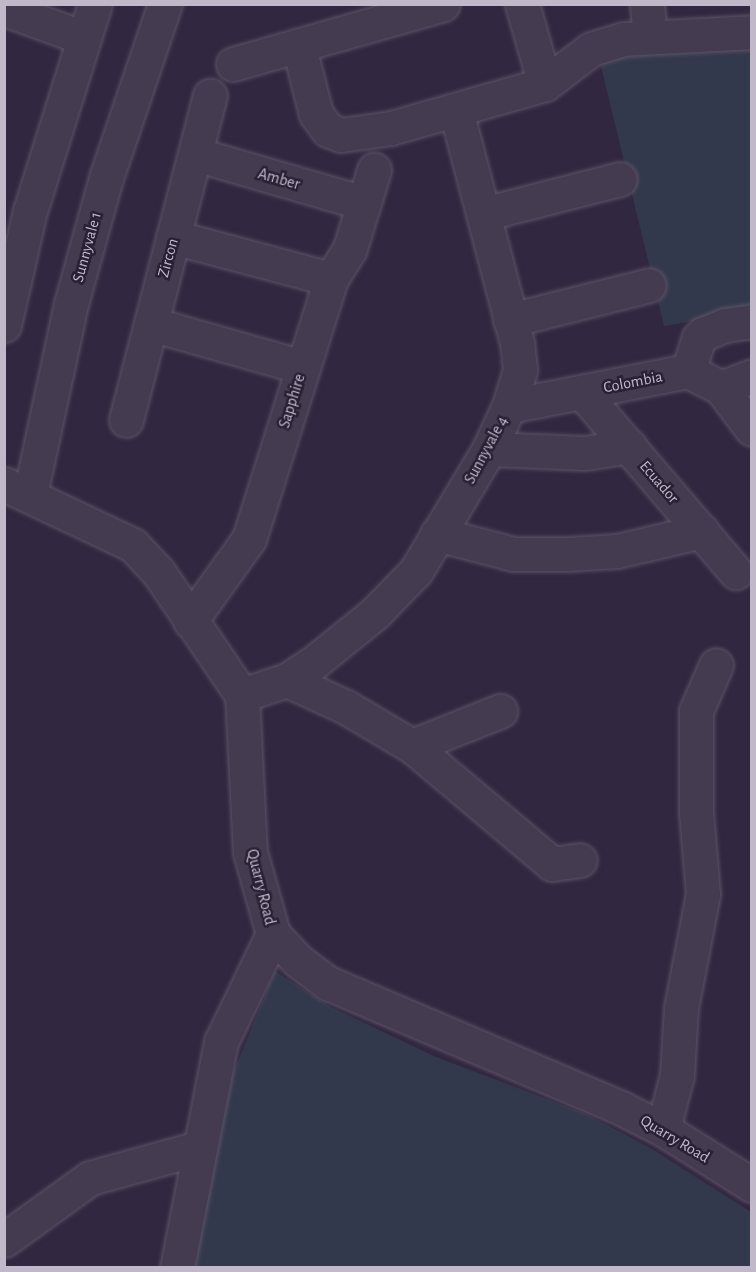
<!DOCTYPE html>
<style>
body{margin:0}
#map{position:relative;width:756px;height:1272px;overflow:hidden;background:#322740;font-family:"Alegreya Sans",sans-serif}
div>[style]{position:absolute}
.green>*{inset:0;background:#33394d}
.roads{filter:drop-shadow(0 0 2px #5d5367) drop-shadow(0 0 2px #5d5367)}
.minor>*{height:33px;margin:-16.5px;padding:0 16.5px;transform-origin:16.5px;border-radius:16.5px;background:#453b50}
span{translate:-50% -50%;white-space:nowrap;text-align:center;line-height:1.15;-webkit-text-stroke:5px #2a2035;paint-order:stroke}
.street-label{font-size:16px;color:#c1b8ca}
.frame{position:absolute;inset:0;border:6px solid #c1b8ca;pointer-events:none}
</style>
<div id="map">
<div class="green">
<div style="clip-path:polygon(751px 47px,751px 311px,664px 326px,600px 62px,627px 53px)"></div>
<div style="clip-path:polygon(275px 971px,331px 1007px,436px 1057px,584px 1113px,652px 1149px,751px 1212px,751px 1267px,188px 1268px,187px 1253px,232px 1076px)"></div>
</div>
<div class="roads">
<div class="minor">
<div style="left:522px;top:4px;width:83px;rotate:74deg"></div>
<div style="left:647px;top:4px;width:33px;rotate:85deg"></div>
<div style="left:4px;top:9px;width:85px;rotate:19.9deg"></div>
<div style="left:299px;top:47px;width:69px;rotate:75.8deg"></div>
<div style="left:316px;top:114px;width:20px;rotate:53deg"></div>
<div style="left:328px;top:130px;width:14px;rotate:21deg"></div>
<div style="left:341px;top:135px;width:50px;rotate:-8deg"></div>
<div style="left:391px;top:128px;width:160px;rotate:-15.9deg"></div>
<div style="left:545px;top:84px;width:58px;rotate:-37.3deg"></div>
<div style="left:591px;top:49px;width:34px;rotate:-17deg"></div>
<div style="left:624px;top:39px;width:128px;rotate:-3.1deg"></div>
<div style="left:233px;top:64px;width:218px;rotate:-15.9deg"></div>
<div style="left:195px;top:154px;width:176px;rotate:16.2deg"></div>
<div style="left:483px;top:214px;width:141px;rotate:-14.3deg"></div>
<div style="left:173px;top:237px;width:163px;rotate:14.9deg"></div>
<div style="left:510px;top:320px;width:143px;rotate:-14.1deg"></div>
<div style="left:151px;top:324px;width:158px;rotate:15.8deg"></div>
<div style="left:4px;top:325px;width:117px;rotate:-77.2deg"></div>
<div style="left:30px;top:211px;width:217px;rotate:-72.6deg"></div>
<div style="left:688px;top:371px;width:35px;rotate:-72deg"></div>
<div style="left:699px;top:338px;width:6px;rotate:-45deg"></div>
<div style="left:703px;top:334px;width:24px;rotate:-22deg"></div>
<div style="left:725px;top:325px;width:27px;rotate:-8deg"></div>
<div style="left:721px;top:388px;width:33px;rotate:-21deg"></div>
<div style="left:582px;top:392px;width:237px;rotate:49.5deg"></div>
<div style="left:509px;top:406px;width:182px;rotate:-11.1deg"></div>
<div style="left:688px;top:371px;width:37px;rotate:27deg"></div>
<div style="left:721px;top:388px;width:51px;rotate:52.9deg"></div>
<div style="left:126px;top:420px;width:335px;rotate:-75.5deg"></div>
<div style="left:489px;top:449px;width:96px;rotate:2.4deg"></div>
<div style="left:585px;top:453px;width:45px;rotate:-9deg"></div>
<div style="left:4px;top:484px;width:143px;rotate:25.3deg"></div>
<div style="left:133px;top:545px;width:38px;rotate:47deg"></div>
<div style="left:159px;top:573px;width:148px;rotate:55.8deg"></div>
<div style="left:242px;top:695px;width:157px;rotate:87.1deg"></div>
<div style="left:250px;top:852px;width:85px;rotate:74.3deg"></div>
<div style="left:273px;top:934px;width:35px;rotate:47deg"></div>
<div style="left:297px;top:960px;width:39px;rotate:37deg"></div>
<div style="left:328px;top:983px;width:321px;rotate:23.1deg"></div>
<div style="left:623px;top:1109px;width:45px;rotate:26.6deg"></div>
<div style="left:663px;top:1129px;width:105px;rotate:32.2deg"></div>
<div style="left:30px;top:495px;width:195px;rotate:-77.9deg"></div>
<div style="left:71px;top:304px;width:131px;rotate:-74.5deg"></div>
<div style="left:106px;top:178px;width:184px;rotate:-71.3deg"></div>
<div style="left:437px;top:534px;width:79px;rotate:14.7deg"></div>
<div style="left:513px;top:554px;width:55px"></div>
<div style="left:568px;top:554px;width:49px;rotate:-3.5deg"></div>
<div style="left:617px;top:551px;width:87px;rotate:-13.2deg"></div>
<div style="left:190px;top:621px;width:101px;rotate:-54.3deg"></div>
<div style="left:249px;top:539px;width:273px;rotate:-72.5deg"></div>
<div style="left:331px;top:279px;width:36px;rotate:-58deg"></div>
<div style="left:350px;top:248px;width:82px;rotate:-72.9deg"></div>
<div style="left:287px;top:680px;width:65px;rotate:24.6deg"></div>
<div style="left:346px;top:707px;width:77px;rotate:30.6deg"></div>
<div style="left:412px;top:746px;width:183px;rotate:40.1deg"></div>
<div style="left:552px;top:864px;width:28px;rotate:-8deg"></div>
<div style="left:242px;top:695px;width:47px;rotate:-18.4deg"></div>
<div style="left:287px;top:680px;width:30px;rotate:-33deg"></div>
<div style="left:312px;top:664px;width:80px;rotate:-38.9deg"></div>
<div style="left:374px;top:614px;width:60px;rotate:-45.7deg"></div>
<div style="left:416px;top:571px;width:142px;rotate:-59.1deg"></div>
<div style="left:489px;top:449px;width:47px;rotate:-65.1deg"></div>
<div style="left:509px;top:406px;width:38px;rotate:-73deg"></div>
<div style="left:520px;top:370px;width:27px;rotate:-96deg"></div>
<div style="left:517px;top:343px;width:241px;rotate:-104.7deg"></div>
<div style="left:412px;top:746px;width:95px;rotate:-21.7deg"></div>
<div style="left:663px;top:1129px;width:56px;rotate:-75.5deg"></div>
<div style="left:677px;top:1075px;width:67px;rotate:-86.6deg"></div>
<div style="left:681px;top:1008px;width:116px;rotate:-79.1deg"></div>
<div style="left:703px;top:894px;width:82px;rotate:-94.9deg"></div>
<div style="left:696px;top:812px;width:101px;rotate:-90deg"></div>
<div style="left:696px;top:711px;width:50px;rotate:-66.5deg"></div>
<div style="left:4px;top:1240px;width:106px;rotate:-35.8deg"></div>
<div style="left:90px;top:1178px;width:113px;rotate:-15.4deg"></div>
<div style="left:177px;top:1268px;width:230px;rotate:-79deg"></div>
<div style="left:221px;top:1042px;width:120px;rotate:-64.3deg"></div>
</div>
</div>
<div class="street-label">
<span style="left:279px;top:179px;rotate:16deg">Amber</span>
<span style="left:87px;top:247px;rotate:-75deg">Sunnyvale 1</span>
<span style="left:168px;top:258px;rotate:-75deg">Zircon</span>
<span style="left:633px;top:382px;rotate:-11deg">Colombia</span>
<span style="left:292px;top:401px;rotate:-73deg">Sapphire</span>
<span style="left:486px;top:450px;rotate:-62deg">Sunnyvale 4</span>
<span style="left:659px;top:482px;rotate:49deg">Ecuador</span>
<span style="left:261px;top:887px;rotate:76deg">Quarry Road</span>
<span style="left:675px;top:1139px;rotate:31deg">Quarry Road</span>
</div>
<div class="frame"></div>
</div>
